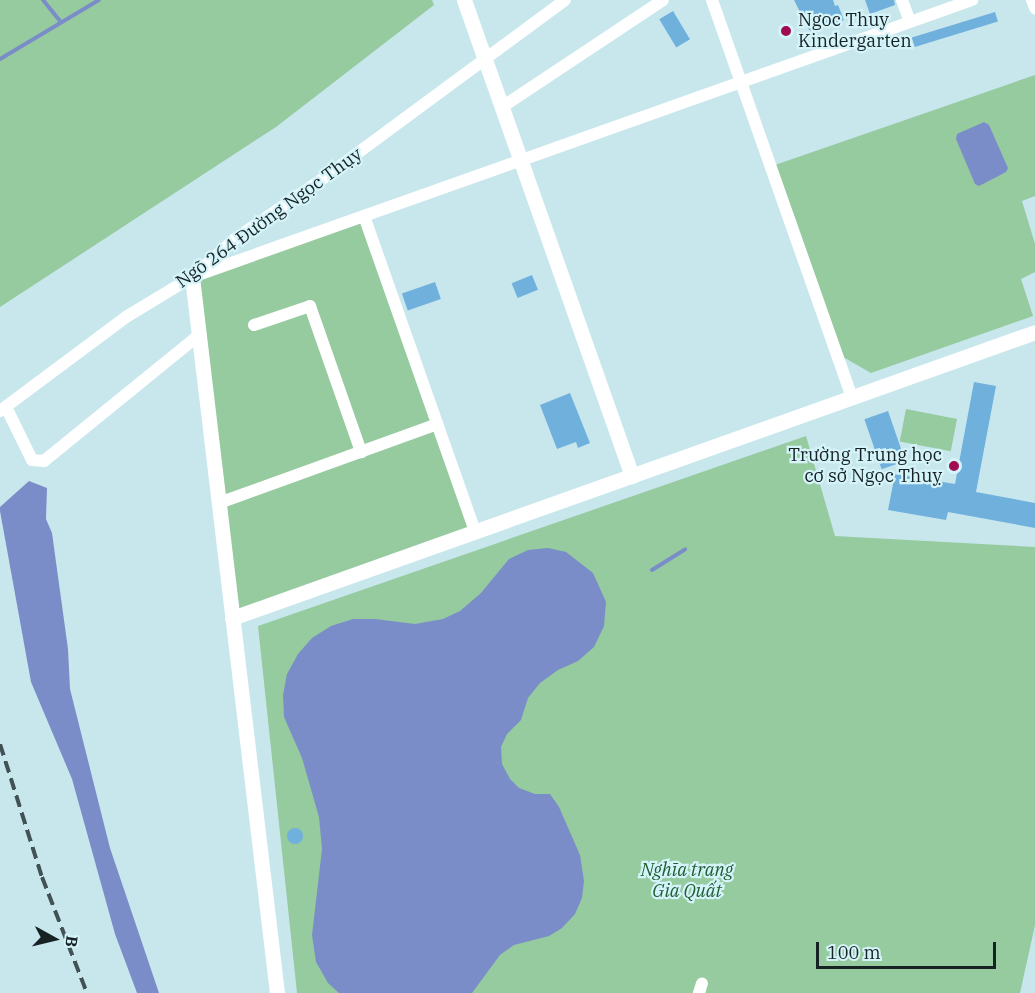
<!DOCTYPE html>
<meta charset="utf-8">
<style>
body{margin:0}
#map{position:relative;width:1035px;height:993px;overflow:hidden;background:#c8e7ed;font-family:"IBM Plex Serif",serif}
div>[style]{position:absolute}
.green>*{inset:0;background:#96ca9f;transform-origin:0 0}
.water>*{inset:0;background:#7a8dc8}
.stream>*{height:4px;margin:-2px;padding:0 2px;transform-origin:2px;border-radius:2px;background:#7a8dc8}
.building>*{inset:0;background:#70b0dc;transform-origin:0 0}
.round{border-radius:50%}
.minor>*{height:12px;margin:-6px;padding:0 6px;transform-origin:6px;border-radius:6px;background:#fff}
.tertiary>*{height:15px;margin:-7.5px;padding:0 7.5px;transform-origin:7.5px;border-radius:7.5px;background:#fff}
.rail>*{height:4px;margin-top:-2px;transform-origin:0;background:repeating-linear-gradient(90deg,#415255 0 12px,transparent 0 18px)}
.dots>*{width:16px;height:16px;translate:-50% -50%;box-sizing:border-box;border:3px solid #d5f4fa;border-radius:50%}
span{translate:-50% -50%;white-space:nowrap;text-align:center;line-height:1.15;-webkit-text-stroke:4.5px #d5f4fa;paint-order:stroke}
.poi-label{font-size:18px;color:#162224}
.left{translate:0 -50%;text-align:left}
.right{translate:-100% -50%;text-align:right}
.street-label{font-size:18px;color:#162224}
.park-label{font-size:18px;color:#1d5d30;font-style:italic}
.north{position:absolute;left:24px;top:909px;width:60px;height:60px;-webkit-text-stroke:4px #d5f4fa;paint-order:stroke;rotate:98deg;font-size:16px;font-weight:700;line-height:24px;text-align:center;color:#162224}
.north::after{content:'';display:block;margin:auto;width:21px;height:27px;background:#162224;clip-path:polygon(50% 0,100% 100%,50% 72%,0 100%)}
.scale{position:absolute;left:816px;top:942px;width:180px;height:27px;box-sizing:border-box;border:3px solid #162224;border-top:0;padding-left:8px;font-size:18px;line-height:21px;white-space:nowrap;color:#162224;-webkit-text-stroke:4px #d5f4fa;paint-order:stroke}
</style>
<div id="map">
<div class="green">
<div style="clip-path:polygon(0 0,432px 0,434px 5px,276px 127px,0 307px)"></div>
<div style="clip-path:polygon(1035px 75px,1035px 196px,1022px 201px,1035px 244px,1035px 272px,1021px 279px,1033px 316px,871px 373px,843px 357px,775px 165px)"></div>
<div style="clip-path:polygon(364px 216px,475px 531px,232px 618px,192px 277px)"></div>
<div style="left:906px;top:409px;width:52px;height:33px;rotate:11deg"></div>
<div style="clip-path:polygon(806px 436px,835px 536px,1035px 547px,1035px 925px,1020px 993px,297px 993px,258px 626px)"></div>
</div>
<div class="water">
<div style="clip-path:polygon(984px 122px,989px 125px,1008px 168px,1006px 172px,979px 186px,975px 184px,956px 139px,957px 134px)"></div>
<div style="clip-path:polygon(29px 481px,47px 488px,46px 519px,52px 533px,68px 649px,70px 689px,110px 848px,159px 993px,137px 993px,115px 934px,72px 779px,31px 682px,0 511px,0 507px)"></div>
<div style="clip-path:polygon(548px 548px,566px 552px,593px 573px,606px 602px,604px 626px,594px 647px,578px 661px,558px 670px,540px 683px,528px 698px,521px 720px,507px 734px,501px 747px,502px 764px,510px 779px,519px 788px,535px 794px,550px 794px,559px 807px,580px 855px,584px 881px,582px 898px,575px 914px,562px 928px,549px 936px,514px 945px,500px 955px,472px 993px,339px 993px,328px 983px,316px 962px,312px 935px,322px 849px,319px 817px,302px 758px,284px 717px,283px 695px,287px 674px,298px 654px,312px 638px,331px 626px,353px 619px,375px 619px,415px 624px,443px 619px,460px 611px,481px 593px,509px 559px,528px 550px)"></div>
</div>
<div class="stream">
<div style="left:43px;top:0;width:28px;rotate:51deg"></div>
<div style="left:0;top:59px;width:115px;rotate:-30.8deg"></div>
<div style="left:652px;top:570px;width:39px;rotate:-32deg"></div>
</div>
<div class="building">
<div style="clip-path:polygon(794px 0,833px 0,835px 6px,838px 5px,844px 20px,813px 31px,809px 30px)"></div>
<div style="clip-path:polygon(865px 0,894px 0,895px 5px,870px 14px)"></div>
<div style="left:673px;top:11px;width:33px;height:16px;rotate:59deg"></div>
<div style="left:995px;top:12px;width:10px;height:87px;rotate:73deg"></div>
<div style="left:532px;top:275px;width:16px;height:22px;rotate:68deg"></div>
<div style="left:435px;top:282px;width:18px;height:35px;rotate:71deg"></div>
<div style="clip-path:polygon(974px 382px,996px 386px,976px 492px,1035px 503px,1035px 528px,948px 512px,946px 520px,888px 510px,895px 474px,955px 484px)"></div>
<div style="clip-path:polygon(570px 393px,590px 443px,578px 448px,576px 442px,557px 449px,540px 405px)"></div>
<div style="left:888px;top:411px;width:53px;height:25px;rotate:71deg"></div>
<div class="round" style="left:287px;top:828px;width:16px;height:16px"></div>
</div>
<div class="minor">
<div style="left:712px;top:0;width:421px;rotate:70.6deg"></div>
<div style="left:902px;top:0;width:23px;rotate:70deg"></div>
<div style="left:1032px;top:0;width:9px;rotate:69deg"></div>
<div style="left:502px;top:107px;width:193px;rotate:-33.6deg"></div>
<div style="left:364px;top:216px;width:334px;rotate:70.6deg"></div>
<div style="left:192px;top:277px;width:828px;rotate:-19.55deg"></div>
<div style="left:254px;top:325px;width:59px;rotate:-18.7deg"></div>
<div style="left:310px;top:306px;width:155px;rotate:70.7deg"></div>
<div style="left:6px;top:407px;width:59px;rotate:63.9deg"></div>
<div style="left:32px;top:460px;width:12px;rotate:5deg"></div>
<div style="left:44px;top:461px;width:200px;rotate:-39.1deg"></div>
<div style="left:0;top:411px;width:157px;rotate:-36.7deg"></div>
<div style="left:126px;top:317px;width:77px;rotate:-31.2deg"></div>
<div style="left:192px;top:277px;width:57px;rotate:-41.5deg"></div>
<div style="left:235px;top:239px;width:104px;rotate:-34.5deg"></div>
<div style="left:321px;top:180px;width:303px;rotate:-36.4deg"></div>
<div style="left:219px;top:503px;width:232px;rotate:-19.9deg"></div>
<div style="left:699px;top:993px;width:10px;rotate:-73deg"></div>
</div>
<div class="tertiary">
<div style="left:464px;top:0;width:505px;rotate:70.56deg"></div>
<div style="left:192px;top:277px;width:721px;rotate:83.23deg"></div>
<div style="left:232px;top:618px;width:852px;rotate:-19.6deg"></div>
</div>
<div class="rail">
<div style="left:0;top:744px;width:139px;rotate:72.5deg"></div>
<div style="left:42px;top:877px;width:124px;rotate:68.8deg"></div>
</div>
<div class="dots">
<div style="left:786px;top:31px;background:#a00b52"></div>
<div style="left:954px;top:466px;background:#a00b52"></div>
</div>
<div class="poi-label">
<span class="left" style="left:798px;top:31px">Ngoc Thuy<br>Kindergarten</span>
<span class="right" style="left:942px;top:466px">Trường Trung học<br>cơ sở Ngọc Thuỵ</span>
</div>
<div class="street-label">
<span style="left:269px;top:218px;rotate:-36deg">Ngõ 264 Đường Ngọc Thụy</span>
</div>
<div class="park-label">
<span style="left:687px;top:881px">Nghĩa trang<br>Gia Quất</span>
</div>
<div class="north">B</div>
<div class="scale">100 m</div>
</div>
